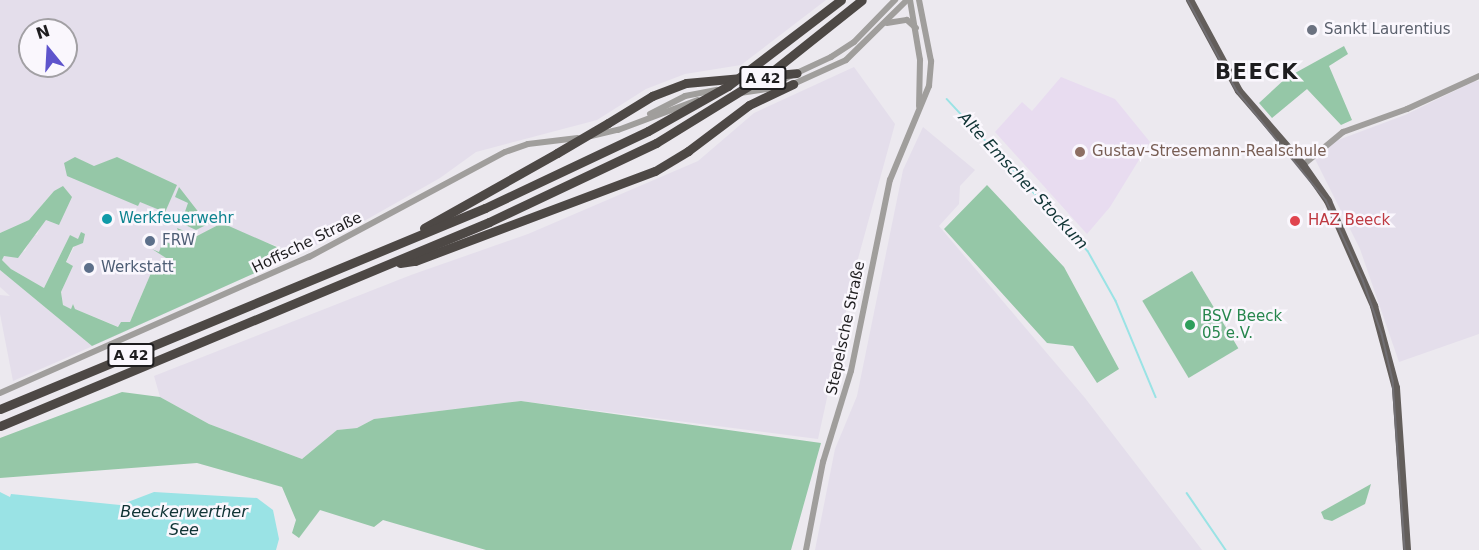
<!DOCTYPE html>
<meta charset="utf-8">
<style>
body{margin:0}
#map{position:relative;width:1479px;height:550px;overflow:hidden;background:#ece9ef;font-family:"DejaVu Sans",sans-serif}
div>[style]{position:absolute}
.built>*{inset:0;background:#e4deeb}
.education>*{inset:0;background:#e8dcf0}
.green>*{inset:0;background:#95c7a7;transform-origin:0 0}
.water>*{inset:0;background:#9ae3e5}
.stream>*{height:1.5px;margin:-0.75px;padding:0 0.75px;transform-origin:0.75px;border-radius:0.75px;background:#9ae3e5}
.minor>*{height:6px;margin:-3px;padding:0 3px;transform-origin:3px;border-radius:3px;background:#a09e9c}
.major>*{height:8px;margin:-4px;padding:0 4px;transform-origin:4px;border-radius:4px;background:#635e5b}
.highway>*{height:9px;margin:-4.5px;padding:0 4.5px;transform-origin:4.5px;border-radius:4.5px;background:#4d4845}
.tram>*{height:1.5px;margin:-0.75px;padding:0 0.75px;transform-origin:0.75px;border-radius:0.75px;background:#716f73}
.highway-bridge>*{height:9px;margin:-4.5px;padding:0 4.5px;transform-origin:4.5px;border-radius:4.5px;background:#4d4845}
.dots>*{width:16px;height:16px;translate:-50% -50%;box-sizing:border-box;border:3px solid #faf7fd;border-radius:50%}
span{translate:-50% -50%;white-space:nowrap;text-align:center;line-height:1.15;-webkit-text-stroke:5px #faf7fd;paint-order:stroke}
.shield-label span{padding:2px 4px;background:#faf7fd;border:2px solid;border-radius:4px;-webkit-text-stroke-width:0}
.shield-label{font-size:14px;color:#1e1d1f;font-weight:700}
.worship-label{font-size:15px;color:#5b616d}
.left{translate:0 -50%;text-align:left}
.education-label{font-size:15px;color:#785e54}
.culture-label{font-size:15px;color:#0d838f}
.health-label{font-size:15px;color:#be3a42}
.service-label{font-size:15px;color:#4e5e75}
.street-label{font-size:15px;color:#1e1d1f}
.leisure-label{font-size:15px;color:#27864d}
.water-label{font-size:16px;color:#103435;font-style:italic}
.district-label{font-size:21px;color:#1e1d1f;font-weight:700;letter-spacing:1.5px}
.north{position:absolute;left:18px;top:18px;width:60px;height:60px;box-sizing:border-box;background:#faf7fd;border:2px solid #a2a0a4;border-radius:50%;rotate:342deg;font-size:16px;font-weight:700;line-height:24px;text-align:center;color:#1e1d1f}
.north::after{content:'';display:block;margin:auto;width:21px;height:27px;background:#5e54cc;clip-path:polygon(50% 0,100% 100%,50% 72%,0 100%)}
</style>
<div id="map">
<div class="built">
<div style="clip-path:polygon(evenodd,0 0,826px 0,741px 65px,685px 74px,646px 89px,597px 120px,476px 152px,440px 178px,350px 229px,297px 254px,66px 358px,13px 381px,0 314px,0 295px,10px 296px,0 287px,0 270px,92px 346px,294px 252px,217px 225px,203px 235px,179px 232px,174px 245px,159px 252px,153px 249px,166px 258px,166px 266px,154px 266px,130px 322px,121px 322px,119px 327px,75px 309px,73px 304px,71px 309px,63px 305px,61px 292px,73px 266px,66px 263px,78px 239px,70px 235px,44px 288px,11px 269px,2px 260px,4px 256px,25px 251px,33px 234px,37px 235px,54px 191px,29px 220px,0 233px,0 0,30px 30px,66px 30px,66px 66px,30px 66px,30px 30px,0 0,75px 157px,94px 167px,117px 157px,176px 185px,162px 211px,140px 201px,138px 205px,75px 157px)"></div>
<div style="clip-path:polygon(854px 67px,895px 124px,856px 266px,818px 439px,521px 401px,374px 419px,357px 428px,337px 430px,302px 459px,209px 424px,160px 397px,154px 376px,411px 275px,528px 234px,698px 161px,754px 113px)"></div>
<div style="clip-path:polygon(1475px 81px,1479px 81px,1479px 334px,1399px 362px,1360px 249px,1314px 157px,1330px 143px,1405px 115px)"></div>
<div style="clip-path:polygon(923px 127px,975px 170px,960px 186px,959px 204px,939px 226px,1085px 398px,1202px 550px,815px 550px,835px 449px,857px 396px,903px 170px)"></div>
</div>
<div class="education">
<div style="clip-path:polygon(1061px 77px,1115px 99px,1150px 142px,1110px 207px,1087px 234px,995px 132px,1022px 102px,1032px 111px)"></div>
</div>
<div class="green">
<div style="clip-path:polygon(1344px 46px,1348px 54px,1329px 66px,1352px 120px,1341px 125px,1307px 89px,1272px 118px,1259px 103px,1286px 78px)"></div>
<div style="clip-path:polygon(75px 157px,94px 166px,117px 157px,177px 185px,163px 217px,162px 211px,140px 202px,138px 206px,67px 176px,64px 163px)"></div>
<div style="clip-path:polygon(987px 185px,1064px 267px,1119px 369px,1097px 383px,1073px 346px,1047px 343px,944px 229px)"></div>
<div style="clip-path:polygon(63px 186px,72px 197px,59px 225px,46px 220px,18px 258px,4px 256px,2px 260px,11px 269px,44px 288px,70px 235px,78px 239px,81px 232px,85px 234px,83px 243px,73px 247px,66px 262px,73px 266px,61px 292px,63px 305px,71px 309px,73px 304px,75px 309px,118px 327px,121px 322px,130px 322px,154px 266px,166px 266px,166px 258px,152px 249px,159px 252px,163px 241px,174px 245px,179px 233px,177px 228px,197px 236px,222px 223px,295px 255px,92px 346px,0 270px,0 233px,29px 220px,54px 191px)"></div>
<div style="clip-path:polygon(179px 187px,200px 214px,216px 220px,196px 230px,181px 223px,188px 203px,175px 197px)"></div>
<div style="left:1192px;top:271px;width:90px;height:58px;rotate:59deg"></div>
<div style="clip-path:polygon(122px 392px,160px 397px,209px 424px,302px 459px,337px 430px,357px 428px,374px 419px,521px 401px,821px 443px,791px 550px,486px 550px,383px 520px,374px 527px,320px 510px,299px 538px,292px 533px,296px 520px,282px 487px,197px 463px,0 478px,0 438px)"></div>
<div style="clip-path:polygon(1371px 484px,1365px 504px,1332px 521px,1324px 519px,1321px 512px)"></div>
</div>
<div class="water">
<div style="clip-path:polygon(0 492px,10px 497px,11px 494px,120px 505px,154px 492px,257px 498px,273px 510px,279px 539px,276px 550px,0 550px)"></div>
</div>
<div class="stream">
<div style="left:947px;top:99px;width:207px;rotate:47.2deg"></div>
<div style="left:1088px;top:251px;width:57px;rotate:60.8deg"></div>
<div style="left:1116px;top:301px;width:104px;rotate:67.4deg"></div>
<div style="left:1187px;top:493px;width:69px;rotate:55.6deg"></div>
</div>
<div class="minor">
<div style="left:910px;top:0;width:61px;rotate:80.5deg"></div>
<div style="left:920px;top:60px;width:46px;rotate:91.2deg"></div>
<div style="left:887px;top:23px;width:20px;rotate:-9deg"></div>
<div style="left:907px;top:20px;width:12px;rotate:42deg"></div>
<div style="left:755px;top:84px;width:32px;rotate:-11deg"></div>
<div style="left:786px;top:78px;width:50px;rotate:-25deg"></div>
<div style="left:831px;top:57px;width:27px;rotate:-33deg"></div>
<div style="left:854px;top:42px;width:59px;rotate:-45.7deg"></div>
<div style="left:791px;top:85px;width:60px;rotate:-24.4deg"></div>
<div style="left:846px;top:60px;width:86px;rotate:-44.5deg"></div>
<div style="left:740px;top:93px;width:41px;rotate:-8.3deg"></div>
<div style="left:650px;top:114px;width:39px;rotate:-27deg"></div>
<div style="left:685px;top:96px;width:32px;rotate:-11deg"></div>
<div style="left:591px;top:136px;width:28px;rotate:-13deg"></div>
<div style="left:618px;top:130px;width:85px;rotate:-20.6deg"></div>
<div style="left:1303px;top:165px;width:52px;rotate:-39.5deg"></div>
<div style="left:1343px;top:132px;width:68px;rotate:-19.8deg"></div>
<div style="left:1407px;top:109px;width:79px;rotate:-24.6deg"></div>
<div style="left:0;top:393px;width:338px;rotate:-23.8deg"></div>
<div style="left:309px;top:257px;width:222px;rotate:-28.2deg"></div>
<div style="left:505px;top:152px;width:24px;rotate:-19deg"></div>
<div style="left:528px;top:144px;width:50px;rotate:-6.8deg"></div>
<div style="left:806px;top:550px;width:90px;rotate:-79.1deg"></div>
<div style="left:823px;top:462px;width:95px;rotate:-72.9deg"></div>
<div style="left:851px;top:371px;width:195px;rotate:-78.5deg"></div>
<div style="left:890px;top:180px;width:102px;rotate:-67.5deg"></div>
<div style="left:929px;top:86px;width:25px;rotate:-85deg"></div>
<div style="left:931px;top:61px;width:62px;rotate:-101.1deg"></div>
</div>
<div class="major">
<div style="left:1190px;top:0;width:103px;rotate:61.7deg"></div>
<div style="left:1239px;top:91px;width:98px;rotate:49.1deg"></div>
<div style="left:1303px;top:165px;width:44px;rotate:55.2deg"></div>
<div style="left:1328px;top:201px;width:115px;rotate:66.3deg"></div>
<div style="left:1374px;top:306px;width:85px;rotate:75deg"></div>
<div style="left:1396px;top:388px;width:162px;rotate:86.1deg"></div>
</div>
<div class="highway">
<div style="left:608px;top:123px;width:52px;rotate:-31.5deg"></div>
<div style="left:652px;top:96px;width:36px;rotate:-21deg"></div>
<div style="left:686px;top:83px;width:111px;rotate:-5.1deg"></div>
<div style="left:424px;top:228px;width:153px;rotate:-29.4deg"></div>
<div style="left:400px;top:263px;width:15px;rotate:-8deg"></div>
<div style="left:415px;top:261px;width:256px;rotate:-20.6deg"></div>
<div style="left:655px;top:171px;width:39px;rotate:-31deg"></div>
<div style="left:688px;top:151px;width:76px;rotate:-37deg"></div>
<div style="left:749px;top:105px;width:49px;rotate:-25.5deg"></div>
<div style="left:0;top:409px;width:525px;rotate:-22.51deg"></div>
<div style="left:485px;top:208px;width:180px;rotate:-25.3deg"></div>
<div style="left:0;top:426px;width:530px;rotate:-22.64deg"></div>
<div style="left:489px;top:222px;width:185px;rotate:-25.3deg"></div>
</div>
<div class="tram">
<div style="left:1188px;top:0;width:103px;rotate:61.7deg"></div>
<div style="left:1237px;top:91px;width:141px;rotate:50.8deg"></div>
<div style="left:1326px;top:200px;width:88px;rotate:65.2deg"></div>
<div style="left:1363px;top:280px;width:57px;rotate:70.6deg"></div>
<div style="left:1382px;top:334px;width:48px;rotate:76.8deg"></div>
<div style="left:1393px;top:381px;width:169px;rotate:85.9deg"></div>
</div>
<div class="highway-bridge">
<div style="left:648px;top:131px;width:92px;rotate:-29.4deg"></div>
<div style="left:728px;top:86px;width:142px;rotate:-37.3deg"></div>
<div style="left:656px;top:143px;width:139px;rotate:-31.7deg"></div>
<div style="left:774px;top:70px;width:112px;rotate:-38.5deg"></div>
<div style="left:557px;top:153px;width:59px;rotate:-30.5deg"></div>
</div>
<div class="dots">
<div style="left:1312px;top:30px;background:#6b7280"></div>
<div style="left:1080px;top:152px;background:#8d6e63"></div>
<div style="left:107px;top:219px;background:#0f9aa8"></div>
<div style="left:1295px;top:221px;background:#e0444e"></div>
<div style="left:150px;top:241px;background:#5c6f8a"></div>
<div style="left:89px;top:268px;background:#5c6f8a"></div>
<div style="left:1190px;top:325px;background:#2e9e5b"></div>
</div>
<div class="shield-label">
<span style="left:763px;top:78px">A 42</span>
<span style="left:131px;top:355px">A 42</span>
</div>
<div class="worship-label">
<span class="left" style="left:1324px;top:30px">Sankt Laurentius</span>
</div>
<div class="education-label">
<span class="left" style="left:1092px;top:152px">Gustav-Stresemann-Realschule</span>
</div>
<div class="culture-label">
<span class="left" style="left:119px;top:219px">Werkfeuerwehr</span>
</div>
<div class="health-label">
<span class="left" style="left:1308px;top:221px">HAZ Beeck</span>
</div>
<div class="service-label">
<span class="left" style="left:162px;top:241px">FRW</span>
<span class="left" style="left:101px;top:268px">Werkstatt</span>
</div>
<div class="street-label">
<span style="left:307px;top:243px;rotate:-26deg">Hoffsche Straße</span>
<span style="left:846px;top:328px;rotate:-78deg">Stepelsche Straße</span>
</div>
<div class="leisure-label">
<span class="left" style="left:1202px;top:325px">BSV Beeck<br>05 e.V.</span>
</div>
<div class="water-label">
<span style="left:1023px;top:181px;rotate:47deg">Alte Emscher Stockum</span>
<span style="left:184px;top:521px">Beeckerwerther<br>See</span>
</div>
<div class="district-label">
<span style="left:1257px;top:72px">BEECK</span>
</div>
<div class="north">N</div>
</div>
